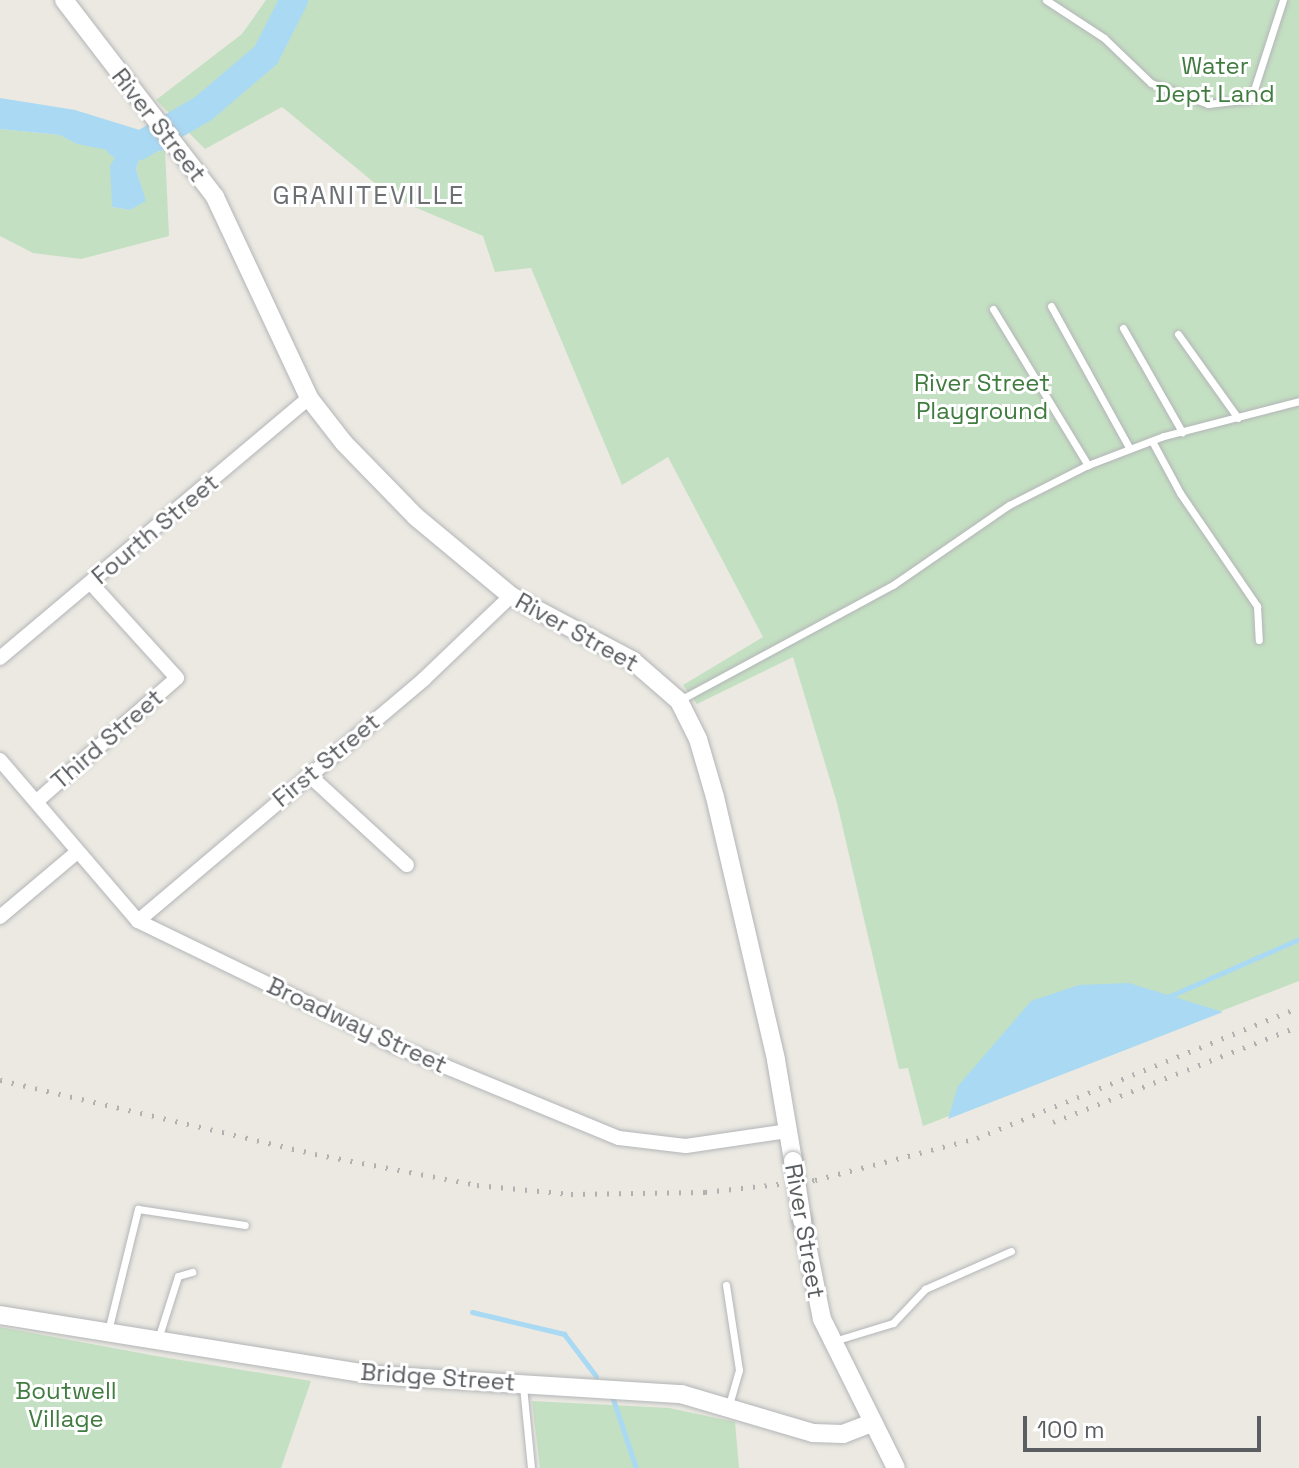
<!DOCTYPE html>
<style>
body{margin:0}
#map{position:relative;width:1299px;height:1468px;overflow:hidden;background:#ebe9e2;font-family:"Space Grotesk",sans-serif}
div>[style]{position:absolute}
.green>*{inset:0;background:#c4e0c2}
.water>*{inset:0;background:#aad9f3}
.stream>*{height:5px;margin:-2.5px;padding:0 2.5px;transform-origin:2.5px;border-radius:2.5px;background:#aad9f3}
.river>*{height:28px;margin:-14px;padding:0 14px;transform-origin:14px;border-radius:14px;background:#aad9f3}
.roads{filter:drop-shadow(0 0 2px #b3b5b8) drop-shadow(0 0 2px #b3b5b8)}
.service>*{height:7px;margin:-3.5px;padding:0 3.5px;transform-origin:3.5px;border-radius:3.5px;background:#fff}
.minor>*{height:14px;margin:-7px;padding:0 7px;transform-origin:7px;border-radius:7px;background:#fff}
.secondary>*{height:18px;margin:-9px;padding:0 9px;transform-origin:9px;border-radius:9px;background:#fff}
.rail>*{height:5px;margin-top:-2.5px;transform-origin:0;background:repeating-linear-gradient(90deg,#b0b1b1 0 2px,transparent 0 12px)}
.bridges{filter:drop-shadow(0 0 2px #b2b5b8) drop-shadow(0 0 2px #b2b5b8)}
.secondary-bridge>*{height:18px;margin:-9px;padding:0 9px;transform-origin:9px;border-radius:9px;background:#fff}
span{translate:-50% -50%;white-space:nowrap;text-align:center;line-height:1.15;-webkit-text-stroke:6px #fff;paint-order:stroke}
.park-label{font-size:24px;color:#407c3f}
.street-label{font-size:24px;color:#5b5e61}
.neighbourhood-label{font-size:26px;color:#6c7073;letter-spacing:2px}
.scale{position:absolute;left:1023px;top:1416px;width:238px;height:36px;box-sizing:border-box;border:4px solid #5b5e61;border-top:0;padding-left:10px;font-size:24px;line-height:28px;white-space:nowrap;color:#5b5e61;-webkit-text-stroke:6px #fff;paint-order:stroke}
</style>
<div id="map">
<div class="green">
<div style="clip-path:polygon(266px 0,1299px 0,1299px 981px,923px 1126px,908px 1068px,899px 1069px,837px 803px,793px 657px,697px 704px,683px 685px,763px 637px,668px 457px,622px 485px,531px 268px,495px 272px,483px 236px,393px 198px,282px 107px,205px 149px,156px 100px,242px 34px)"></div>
<div style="clip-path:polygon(0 129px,60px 135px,119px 151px,112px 207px,130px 210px,145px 200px,136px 169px,141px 155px,165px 150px,169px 236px,81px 259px,33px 253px,0 236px)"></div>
<div style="clip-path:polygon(0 1327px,156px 1356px,311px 1381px,281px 1468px,0 1468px)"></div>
<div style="clip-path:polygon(532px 1401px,669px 1408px,735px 1422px,739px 1468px,540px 1468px)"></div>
</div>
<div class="water">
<div style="clip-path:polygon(0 98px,75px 110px,146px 132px,165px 150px,141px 155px,136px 169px,146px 201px,130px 210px,112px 207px,110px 166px,118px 152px,77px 144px,60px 135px,0 129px)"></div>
<div style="clip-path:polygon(1129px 983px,1223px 1012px,948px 1119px,958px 1086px,1031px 1001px,1079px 985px)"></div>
</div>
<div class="stream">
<div style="left:1170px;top:996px;width:141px;rotate:-23.8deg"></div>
<div style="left:472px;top:1312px;width:95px;rotate:13.4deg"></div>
<div style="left:564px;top:1334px;width:53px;rotate:52.7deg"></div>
<div style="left:613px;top:1399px;width:73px;rotate:71.6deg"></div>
</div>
<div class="river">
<div style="left:119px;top:144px;width:20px;rotate:6deg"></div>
<div style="left:139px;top:146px;width:75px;rotate:-30.3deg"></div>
<div style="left:204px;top:108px;width:82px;rotate:-40.5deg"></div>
<div style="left:266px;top:55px;width:62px;rotate:-63deg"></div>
</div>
<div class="roads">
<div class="service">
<div style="left:1046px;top:0;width:69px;rotate:33.2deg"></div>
<div style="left:1104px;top:38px;width:65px;rotate:43.8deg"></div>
<div style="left:1151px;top:83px;width:61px;rotate:20.2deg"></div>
<div style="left:1208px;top:104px;width:43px;rotate:-6.6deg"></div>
<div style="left:1251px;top:99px;width:104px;rotate:-72.1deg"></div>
<div style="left:1051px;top:306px;width:163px;rotate:61.1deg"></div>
<div style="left:993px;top:309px;width:183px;rotate:58.7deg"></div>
<div style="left:1123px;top:328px;width:120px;rotate:60.4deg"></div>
<div style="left:1178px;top:334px;width:103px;rotate:54.5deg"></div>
<div style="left:1152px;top:441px;width:59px;rotate:61.7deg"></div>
<div style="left:1180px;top:493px;width:137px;rotate:55.7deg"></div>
<div style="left:1257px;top:606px;width:34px;rotate:87deg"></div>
<div style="left:680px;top:700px;width:242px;rotate:-28.4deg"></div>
<div style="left:893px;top:585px;width:141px;rotate:-34.6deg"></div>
<div style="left:1009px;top:505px;width:89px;rotate:-26.9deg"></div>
<div style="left:1088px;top:465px;width:81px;rotate:-20.9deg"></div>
<div style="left:1164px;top:436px;width:139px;rotate:-14.5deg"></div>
<div style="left:726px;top:1285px;width:86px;rotate:81.3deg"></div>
<div style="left:739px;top:1370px;width:37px;rotate:106deg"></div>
<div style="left:108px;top:1331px;width:126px;rotate:-76.2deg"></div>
<div style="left:138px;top:1209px;width:108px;rotate:8.5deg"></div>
<div style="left:158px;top:1339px;width:66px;rotate:-72.4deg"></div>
<div style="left:178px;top:1276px;width:15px;rotate:-16deg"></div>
<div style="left:834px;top:1341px;width:62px;rotate:-17deg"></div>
<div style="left:893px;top:1323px;width:47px;rotate:-46.7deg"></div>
<div style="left:925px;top:1289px;width:94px;rotate:-23.8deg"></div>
<div style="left:523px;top:1386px;width:82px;rotate:84.4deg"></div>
</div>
<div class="minor">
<div style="left:0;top:658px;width:404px;rotate:-40.1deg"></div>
<div style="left:0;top:760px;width:212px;rotate:49.4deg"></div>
<div style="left:138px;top:921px;width:284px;rotate:25.9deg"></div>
<div style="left:393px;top:1045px;width:244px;rotate:22.4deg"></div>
<div style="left:619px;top:1138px;width:67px;rotate:6.8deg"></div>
<div style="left:686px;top:1146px;width:102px;rotate:-8.4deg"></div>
<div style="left:309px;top:775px;width:133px;rotate:42.6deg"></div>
<div style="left:37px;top:801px;width:186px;rotate:-41.3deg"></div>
<div style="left:177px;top:678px;width:128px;rotate:-132.2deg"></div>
<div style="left:0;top:917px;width:99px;rotate:-40.1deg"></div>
<div style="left:138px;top:921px;width:375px;rotate:-40.2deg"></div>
<div style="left:424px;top:679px;width:120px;rotate:-43.7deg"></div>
</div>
<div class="secondary">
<div style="left:64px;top:0;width:248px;rotate:52.5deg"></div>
<div style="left:215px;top:197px;width:222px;rotate:64.9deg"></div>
<div style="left:309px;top:398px;width:57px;rotate:52.1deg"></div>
<div style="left:344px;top:443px;width:103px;rotate:45.8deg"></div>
<div style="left:416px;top:517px;width:124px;rotate:39.7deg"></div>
<div style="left:511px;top:596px;width:138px;rotate:28deg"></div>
<div style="left:633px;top:661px;width:61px;rotate:41deg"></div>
<div style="left:679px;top:701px;width:42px;rotate:63.4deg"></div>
<div style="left:698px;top:739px;width:60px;rotate:73.7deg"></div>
<div style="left:715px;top:797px;width:270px;rotate:76.9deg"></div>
<div style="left:776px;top:1060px;width:102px;rotate:80.4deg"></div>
<div style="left:802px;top:1220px;width:101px;rotate:78.6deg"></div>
<div style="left:822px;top:1319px;width:166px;rotate:63.6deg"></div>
<div style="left:0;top:1315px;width:380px;rotate:9.1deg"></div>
<div style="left:375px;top:1375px;width:307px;rotate:3.6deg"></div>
<div style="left:681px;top:1394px;width:138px;rotate:16.5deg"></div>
<div style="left:813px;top:1433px;width:30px;rotate:2deg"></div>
<div style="left:843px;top:1434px;width:31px;rotate:-21deg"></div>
</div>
</div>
<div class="rail">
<div style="left:0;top:1080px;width:324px;rotate:13.2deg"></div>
<div style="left:315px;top:1154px;width:165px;rotate:10.8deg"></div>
<div style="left:477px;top:1185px;width:94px;rotate:5.5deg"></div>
<div style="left:571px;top:1194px;width:134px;rotate:-0.9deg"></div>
<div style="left:705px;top:1192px;width:111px;rotate:-6.2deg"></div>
<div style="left:815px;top:1180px;width:167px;rotate:-14.5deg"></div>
<div style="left:977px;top:1138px;width:348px;rotate:-22.1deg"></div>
<div style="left:1053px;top:1122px;width:264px;rotate:-21.3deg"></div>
</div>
<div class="bridges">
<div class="secondary-bridge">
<div style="left:793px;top:1161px;width:60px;rotate:81.3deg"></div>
</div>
</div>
<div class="park-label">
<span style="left:1215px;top:80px">Water<br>Dept Land</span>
<span style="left:982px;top:397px">River Street<br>Playground</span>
<span style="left:66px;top:1405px">Boutwell<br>Village</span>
</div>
<div class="street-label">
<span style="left:159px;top:125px;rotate:52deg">River Street</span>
<span style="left:155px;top:529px;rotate:-40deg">Fourth Street</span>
<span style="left:577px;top:632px;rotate:29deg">River Street</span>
<span style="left:107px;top:739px;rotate:-41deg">Third Street</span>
<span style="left:326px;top:760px;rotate:-40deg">First Street</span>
<span style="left:357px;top:1025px;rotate:25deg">Broadway Street</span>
<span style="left:805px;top:1231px;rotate:80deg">River Street</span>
<span style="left:438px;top:1377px;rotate:4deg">Bridge Street</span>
</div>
<div class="neighbourhood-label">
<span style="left:369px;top:196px">GRANITEVILLE</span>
</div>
<div class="scale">100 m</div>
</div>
